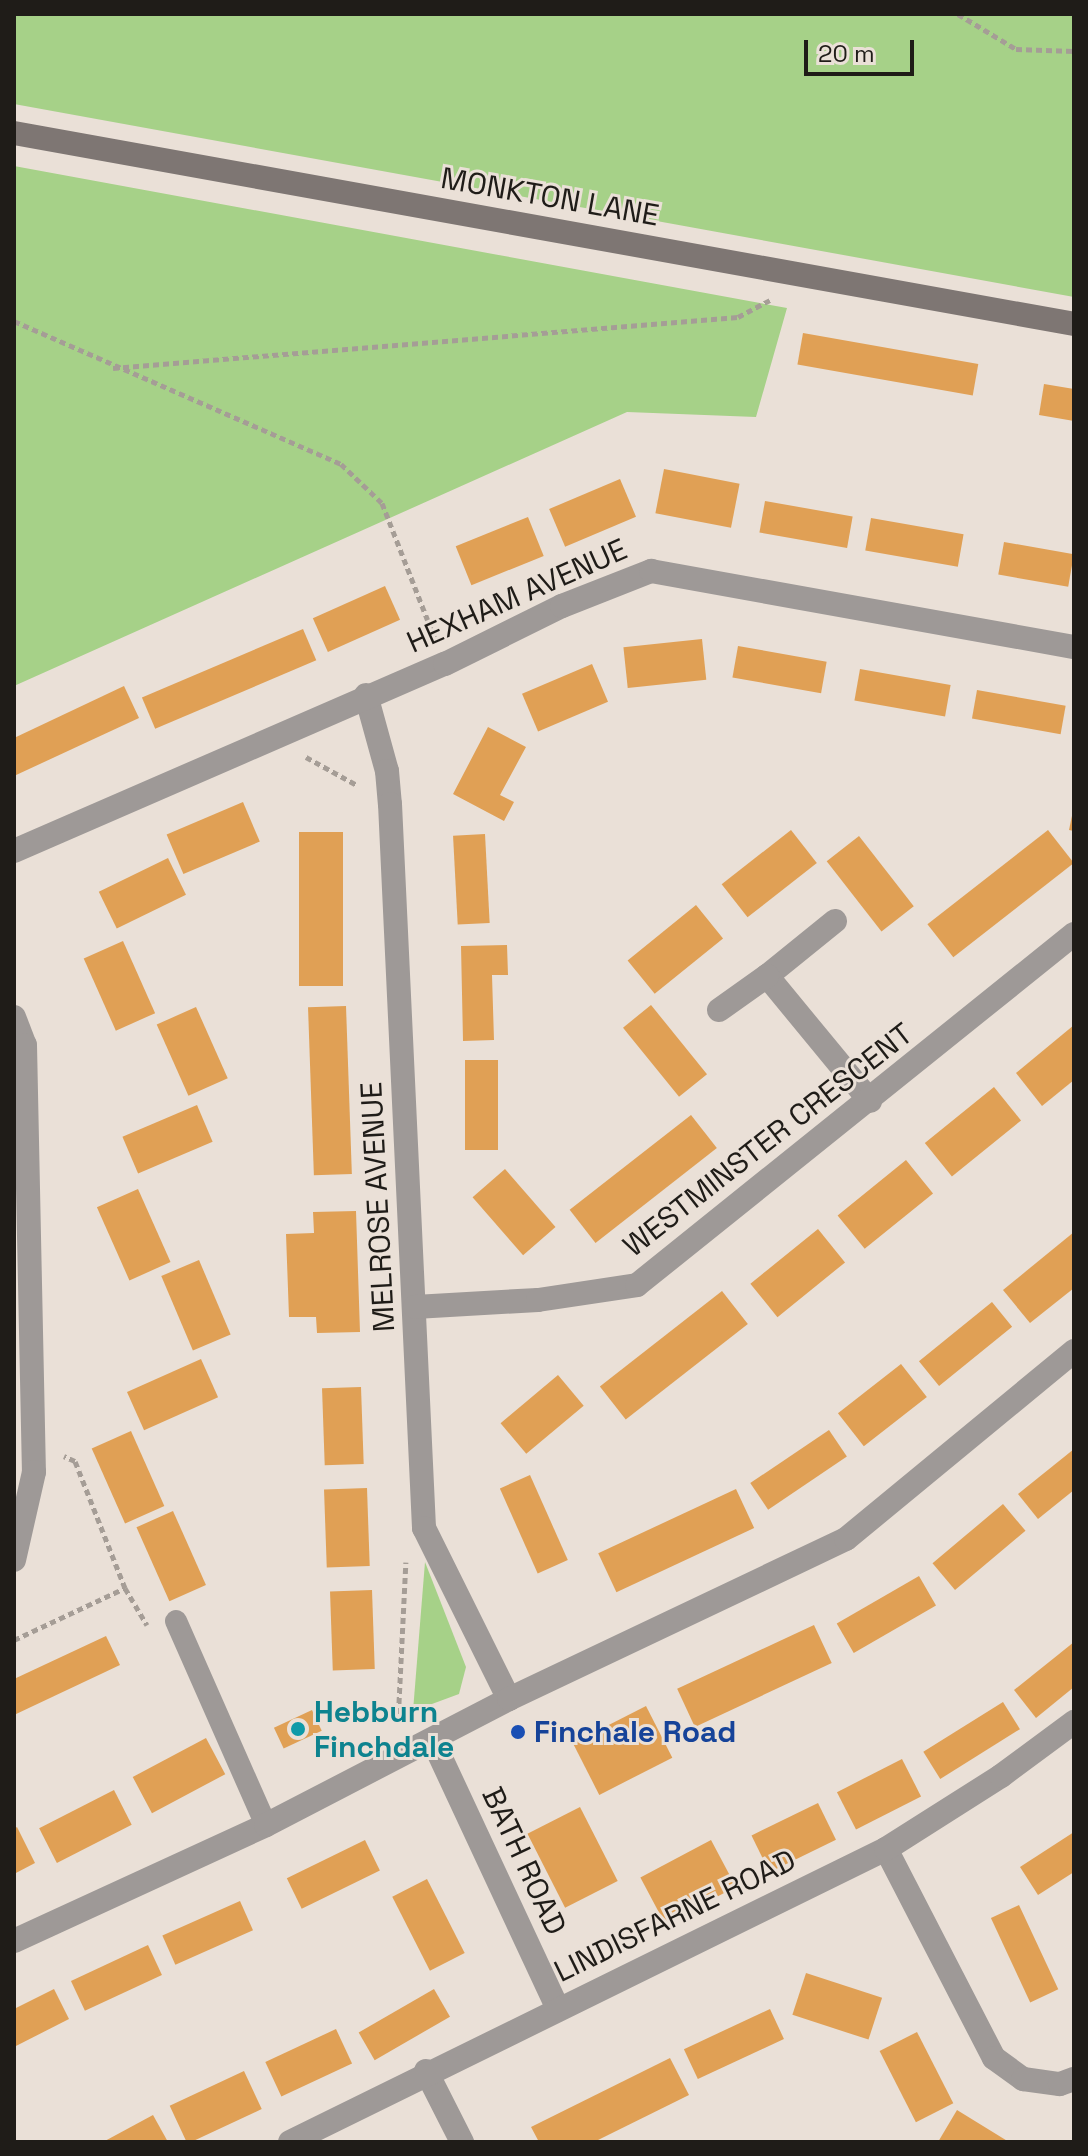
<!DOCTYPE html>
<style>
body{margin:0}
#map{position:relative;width:1088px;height:2156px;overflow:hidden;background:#eae0d7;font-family:"Space Grotesk",sans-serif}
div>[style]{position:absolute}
.green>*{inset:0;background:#a6d188}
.building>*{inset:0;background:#e0a055;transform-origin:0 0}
.path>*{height:5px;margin-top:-2.5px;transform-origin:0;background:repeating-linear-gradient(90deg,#a59d96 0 6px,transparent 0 10px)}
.lane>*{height:22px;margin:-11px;padding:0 11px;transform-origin:11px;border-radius:11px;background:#9e9997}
.street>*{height:24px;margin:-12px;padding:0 12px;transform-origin:12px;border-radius:12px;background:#9e9997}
.secondary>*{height:24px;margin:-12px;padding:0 12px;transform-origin:12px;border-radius:12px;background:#7e7673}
.dots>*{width:22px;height:22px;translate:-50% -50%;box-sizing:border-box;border:4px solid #eae0d7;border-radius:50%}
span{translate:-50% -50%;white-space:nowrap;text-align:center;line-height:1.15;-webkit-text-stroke:6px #eae0d7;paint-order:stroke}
.street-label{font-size:30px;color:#1f1c18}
.culture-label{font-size:30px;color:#0d838f;font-weight:700}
.left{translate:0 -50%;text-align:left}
.transit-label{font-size:30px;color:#164399;font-weight:700}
.frame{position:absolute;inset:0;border:16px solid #1f1c18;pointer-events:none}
.scale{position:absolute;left:804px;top:40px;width:110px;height:36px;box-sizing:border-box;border:4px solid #1f1c18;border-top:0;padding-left:10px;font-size:24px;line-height:28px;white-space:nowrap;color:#1f1c18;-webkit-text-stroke:6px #eae0d7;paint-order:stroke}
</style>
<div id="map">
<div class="green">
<div style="clip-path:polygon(14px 14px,1074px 14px,1074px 297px,14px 104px)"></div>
<div style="clip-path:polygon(14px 166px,787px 308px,756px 417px,627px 412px,14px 686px)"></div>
<div style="clip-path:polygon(425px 1562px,466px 1667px,459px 1694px,413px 1711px)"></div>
</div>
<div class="building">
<div style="left:803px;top:333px;width:178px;height:32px;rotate:10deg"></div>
<div style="clip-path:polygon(1044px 384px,1074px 389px,1074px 421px,1039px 415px)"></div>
<div style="left:664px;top:469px;width:77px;height:45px;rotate:11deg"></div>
<div style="left:620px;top:479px;width:41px;height:77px;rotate:67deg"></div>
<div style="left:765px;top:501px;width:89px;height:32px;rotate:10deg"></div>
<div style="left:528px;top:517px;width:42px;height:78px;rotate:68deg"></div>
<div style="left:871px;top:518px;width:94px;height:33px;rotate:10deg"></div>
<div style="left:1004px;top:542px;width:71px;height:33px;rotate:10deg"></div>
<div style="left:385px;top:586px;width:37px;height:79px;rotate:66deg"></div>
<div style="left:303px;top:629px;width:34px;height:175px;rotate:67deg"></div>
<div style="left:702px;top:639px;width:41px;height:79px;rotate:84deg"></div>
<div style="left:738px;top:646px;width:90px;height:32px;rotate:10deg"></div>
<div style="left:592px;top:664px;width:41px;height:76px;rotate:67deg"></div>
<div style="left:860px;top:669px;width:92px;height:32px;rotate:10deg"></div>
<div style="clip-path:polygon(124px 686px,139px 718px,14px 776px,14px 738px)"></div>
<div style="left:977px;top:690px;width:90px;height:29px;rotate:10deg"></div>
<div style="clip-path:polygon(488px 727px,526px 747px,500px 795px,514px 802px,504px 821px,453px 794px)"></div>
<div style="left:243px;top:802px;width:43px;height:83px;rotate:67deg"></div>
<div style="clip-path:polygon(1073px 811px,1074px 811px,1074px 831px,1069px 830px)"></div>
<div style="left:791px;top:830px;width:42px;height:88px;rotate:52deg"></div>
<div style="left:1048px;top:830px;width:42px;height:153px;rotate:52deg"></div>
<div style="left:299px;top:832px;width:44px;height:154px"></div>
<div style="left:485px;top:834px;width:89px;height:32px;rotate:87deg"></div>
<div style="left:859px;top:836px;width:89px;height:41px;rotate:52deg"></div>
<div style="left:168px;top:858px;width:41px;height:77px;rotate:64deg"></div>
<div style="left:696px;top:905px;width:43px;height:88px;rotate:51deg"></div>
<div style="left:123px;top:941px;width:79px;height:43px;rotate:66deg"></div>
<div style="clip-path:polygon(507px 945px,508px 975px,492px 975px,494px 1040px,463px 1041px,461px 946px)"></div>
<div style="left:651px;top:1005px;width:89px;height:36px;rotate:51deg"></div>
<div style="left:346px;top:1006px;width:168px;height:38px;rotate:88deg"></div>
<div style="left:196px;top:1007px;width:78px;height:43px;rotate:66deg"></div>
<div style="clip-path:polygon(1074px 1025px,1074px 1080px,1042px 1106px,1016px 1073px)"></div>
<div style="left:465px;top:1060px;width:33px;height:90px"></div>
<div style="left:994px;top:1087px;width:43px;height:89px;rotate:51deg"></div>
<div style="left:197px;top:1105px;width:40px;height:81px;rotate:67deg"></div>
<div style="left:691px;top:1115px;width:42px;height:154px;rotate:52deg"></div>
<div style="left:906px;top:1160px;width:43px;height:88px;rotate:51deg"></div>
<div style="left:505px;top:1169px;width:77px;height:43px;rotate:49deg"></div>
<div style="left:138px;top:1189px;width:80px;height:45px;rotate:66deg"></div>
<div style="clip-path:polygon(356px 1211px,360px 1332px,317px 1333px,316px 1317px,289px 1317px,286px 1234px,314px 1233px,313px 1212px)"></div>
<div style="left:818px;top:1229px;width:43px;height:87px;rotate:51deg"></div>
<div style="clip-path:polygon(1074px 1232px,1074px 1288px,1030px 1323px,1003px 1290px)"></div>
<div style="left:199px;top:1260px;width:81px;height:41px;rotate:67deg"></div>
<div style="left:722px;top:1291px;width:42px;height:155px;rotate:52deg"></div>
<div style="left:992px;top:1302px;width:32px;height:94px;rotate:51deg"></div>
<div style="left:201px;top:1359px;width:42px;height:81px;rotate:66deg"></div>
<div style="left:901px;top:1364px;width:42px;height:80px;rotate:52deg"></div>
<div style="left:558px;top:1375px;width:40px;height:75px;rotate:50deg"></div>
<div style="left:361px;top:1387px;width:77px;height:39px;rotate:88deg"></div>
<div style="left:829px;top:1430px;width:32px;height:95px;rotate:56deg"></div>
<div style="left:131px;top:1431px;width:82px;height:43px;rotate:66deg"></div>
<div style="clip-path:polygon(1074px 1449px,1074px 1490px,1038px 1519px,1018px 1494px)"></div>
<div style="left:530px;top:1475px;width:93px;height:33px;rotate:66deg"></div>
<div style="left:367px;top:1488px;width:78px;height:43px;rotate:88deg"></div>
<div style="left:736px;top:1489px;width:43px;height:152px;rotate:65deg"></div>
<div style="left:1003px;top:1504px;width:35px;height:92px;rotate:50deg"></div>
<div style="left:173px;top:1511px;width:81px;height:40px;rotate:66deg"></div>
<div style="left:919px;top:1576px;width:34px;height:95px;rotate:60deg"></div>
<div style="left:372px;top:1590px;width:79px;height:42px;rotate:88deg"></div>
<div style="left:814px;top:1625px;width:42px;height:151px;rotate:65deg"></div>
<div style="clip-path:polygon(106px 1636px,120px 1665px,14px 1715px,14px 1679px)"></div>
<div style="clip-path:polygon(1074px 1642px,1074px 1687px,1036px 1718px,1014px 1690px)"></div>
<div style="left:1003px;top:1702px;width:32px;height:94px;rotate:58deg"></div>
<div style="left:646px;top:1706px;width:58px;height:82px;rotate:63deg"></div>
<div style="left:312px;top:1710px;width:23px;height:42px;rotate:65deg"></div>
<div style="left:206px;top:1738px;width:41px;height:83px;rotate:62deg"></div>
<div style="left:902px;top:1759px;width:42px;height:73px;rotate:63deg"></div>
<div style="left:114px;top:1790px;width:39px;height:84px;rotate:63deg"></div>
<div style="left:818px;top:1803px;width:41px;height:74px;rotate:64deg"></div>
<div style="left:580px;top:1807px;width:83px;height:59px;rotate:63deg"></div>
<div style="clip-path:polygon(17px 1827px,35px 1863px,14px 1874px,14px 1829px)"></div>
<div style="clip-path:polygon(1074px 1832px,1074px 1872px,1038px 1895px,1020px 1867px)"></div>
<div style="left:365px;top:1840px;width:34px;height:87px;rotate:64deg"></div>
<div style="left:711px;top:1840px;width:53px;height:80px;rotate:62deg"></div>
<div style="left:427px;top:1879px;width:83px;height:39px;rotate:63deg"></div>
<div style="left:240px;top:1901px;width:32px;height:85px;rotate:66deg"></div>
<div style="left:1019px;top:1905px;width:93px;height:31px;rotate:65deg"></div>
<div style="left:148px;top:1945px;width:33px;height:85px;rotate:65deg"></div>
<div style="left:806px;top:1973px;width:80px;height:44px;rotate:18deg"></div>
<div style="clip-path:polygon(54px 1989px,69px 2019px,14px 2047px,14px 2009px)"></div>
<div style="left:434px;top:1989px;width:32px;height:87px;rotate:60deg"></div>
<div style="left:770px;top:2009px;width:33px;height:95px;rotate:65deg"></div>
<div style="left:336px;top:2029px;width:38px;height:78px;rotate:65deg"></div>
<div style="left:917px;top:2032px;width:80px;height:42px;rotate:63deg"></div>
<div style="clip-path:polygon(670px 2058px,689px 2095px,594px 2142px,539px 2142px,531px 2127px)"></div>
<div style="left:244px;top:2071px;width:42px;height:82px;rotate:65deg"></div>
<div style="clip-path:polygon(957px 2110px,1009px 2142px,938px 2142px)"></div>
<div style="clip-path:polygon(153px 2115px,168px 2142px,103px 2142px)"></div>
</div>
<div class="path">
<div style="left:958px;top:14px;width:68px;rotate:31.1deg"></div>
<div style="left:1016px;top:49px;width:58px;rotate:2deg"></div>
<div style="left:14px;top:321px;width:357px;rotate:23.6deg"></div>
<div style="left:341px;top:464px;width:57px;rotate:43.6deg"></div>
<div style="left:382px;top:503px;width:146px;rotate:68.7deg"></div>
<div style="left:113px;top:368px;width:627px;rotate:-4.66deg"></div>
<div style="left:738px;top:317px;width:36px;rotate:-28deg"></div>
<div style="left:306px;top:757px;width:58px;rotate:28.8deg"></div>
<div style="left:125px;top:1588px;width:43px;rotate:59.3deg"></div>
<div style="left:14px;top:1640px;width:123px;rotate:-25.1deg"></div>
<div style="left:125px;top:1588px;width:136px;rotate:-111.5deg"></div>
<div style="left:75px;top:1461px;width:12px;rotate:-156deg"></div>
<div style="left:398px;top:1723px;width:161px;rotate:-87.2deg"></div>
</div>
<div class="lane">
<div style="left:176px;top:1621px;width:223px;rotate:66.2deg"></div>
</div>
<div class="street">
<div style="left:366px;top:695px;width:79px;rotate:74.6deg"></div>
<div style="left:387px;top:771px;width:33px;rotate:85deg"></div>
<div style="left:390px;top:804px;width:725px;rotate:87.31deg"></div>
<div style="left:424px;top:1528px;width:191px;rotate:63.6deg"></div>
<div style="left:14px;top:851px;width:470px;rotate:-23.5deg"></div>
<div style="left:445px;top:664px;width:131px;rotate:-26.4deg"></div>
<div style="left:562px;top:606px;width:96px;rotate:-21.5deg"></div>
<div style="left:651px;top:571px;width:430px;rotate:10.2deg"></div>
<div style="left:835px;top:921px;width:87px;rotate:141deg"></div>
<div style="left:767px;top:976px;width:162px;rotate:50.5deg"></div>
<div style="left:719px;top:1010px;width:59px;rotate:-35.3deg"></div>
<div style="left:14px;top:1017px;width:30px;rotate:69deg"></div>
<div style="left:25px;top:1045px;width:427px;rotate:88.8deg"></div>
<div style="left:34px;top:1472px;width:90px;rotate:102.8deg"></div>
<div style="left:415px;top:1307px;width:123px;rotate:-3.3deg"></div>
<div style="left:538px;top:1300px;width:100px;rotate:-8.6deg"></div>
<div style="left:637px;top:1285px;width:561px;rotate:-38.77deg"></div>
<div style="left:433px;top:1741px;width:296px;rotate:65deg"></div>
<div style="left:886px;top:1849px;width:235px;rotate:62.7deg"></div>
<div style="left:994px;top:2058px;width:36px;rotate:36deg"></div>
<div style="left:1023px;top:2079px;width:37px;rotate:8deg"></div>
<div style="left:1060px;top:2084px;width:15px;rotate:-20deg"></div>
<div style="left:14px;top:1941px;width:277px;rotate:-24.7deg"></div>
<div style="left:266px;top:1825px;width:274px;rotate:-27.4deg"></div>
<div style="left:509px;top:1699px;width:373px;rotate:-25.4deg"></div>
<div style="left:846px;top:1539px;width:296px;rotate:-39.5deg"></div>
<div style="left:426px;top:2071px;width:80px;rotate:63.1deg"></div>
<div style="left:290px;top:2142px;width:664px;rotate:-26.18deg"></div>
<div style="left:886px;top:1849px;width:136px;rotate:-32.4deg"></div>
<div style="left:1001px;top:1776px;width:91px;rotate:-36.5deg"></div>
</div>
<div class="secondary">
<div style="left:14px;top:133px;width:1077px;rotate:10.21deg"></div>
</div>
<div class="dots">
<div style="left:298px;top:1729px;background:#0f9aa8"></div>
<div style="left:518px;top:1732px;background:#1a4fb4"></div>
</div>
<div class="street-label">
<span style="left:550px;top:197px;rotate:10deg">MONKTON LANE</span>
<span style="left:517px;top:596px;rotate:-24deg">HEXHAM AVENUE</span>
<span style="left:768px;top:1140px;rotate:-38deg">WESTMINSTER CRESCENT</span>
<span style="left:378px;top:1207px;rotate:-93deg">MELROSE AVENUE</span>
<span style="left:524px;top:1861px;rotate:65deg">BATH ROAD</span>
<span style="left:675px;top:1916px;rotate:-26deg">LINDISFARNE ROAD</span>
</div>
<div class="culture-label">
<span class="left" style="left:314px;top:1729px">Hebburn<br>Finchdale</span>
</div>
<div class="transit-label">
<span class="left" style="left:534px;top:1732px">Finchale Road</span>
</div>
<div class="frame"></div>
<div class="scale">20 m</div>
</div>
